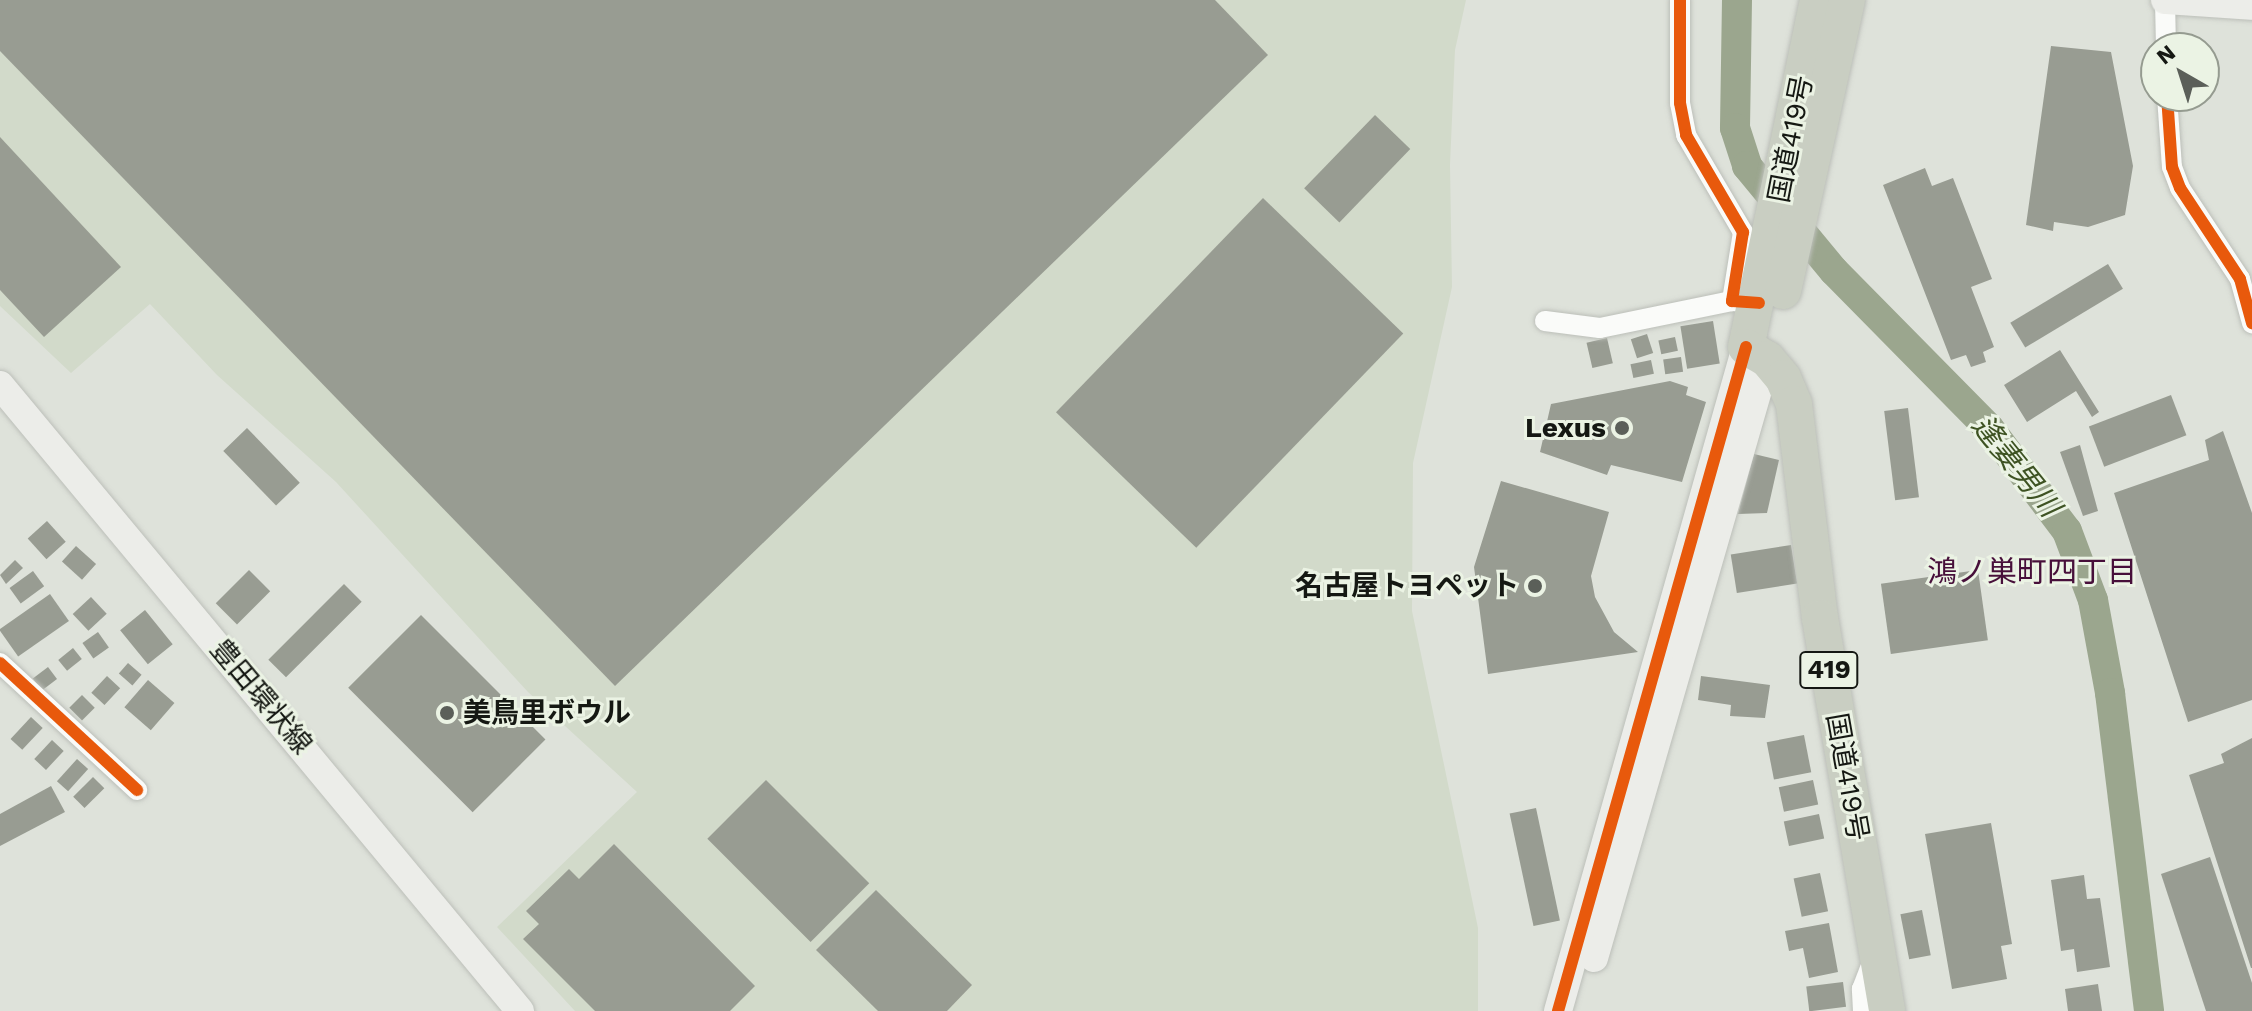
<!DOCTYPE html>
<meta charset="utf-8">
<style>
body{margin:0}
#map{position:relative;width:2252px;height:1011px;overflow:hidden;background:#dee2da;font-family:"Work Sans","Noto Sans JP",sans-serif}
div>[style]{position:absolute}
.built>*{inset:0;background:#d2daca}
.river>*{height:30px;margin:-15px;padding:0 15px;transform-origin:15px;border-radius:15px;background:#9ba68e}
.building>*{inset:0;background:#989c92;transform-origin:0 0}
.roads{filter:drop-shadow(0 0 2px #bcbfb9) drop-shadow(0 0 2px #bcbfb9)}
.street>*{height:20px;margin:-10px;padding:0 10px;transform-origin:10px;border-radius:10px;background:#fafbf9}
.secondary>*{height:28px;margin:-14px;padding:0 14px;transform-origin:14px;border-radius:14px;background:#ecede9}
.highway>*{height:36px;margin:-18px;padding:0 18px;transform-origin:18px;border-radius:18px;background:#c9cec2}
.cycleway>*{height:12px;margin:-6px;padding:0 6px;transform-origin:6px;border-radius:6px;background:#e8590c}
.dots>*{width:22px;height:22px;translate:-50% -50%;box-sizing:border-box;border:4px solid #ebf3e4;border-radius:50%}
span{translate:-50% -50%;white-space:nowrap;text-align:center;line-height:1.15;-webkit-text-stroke:6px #ebf3e4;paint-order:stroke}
.shield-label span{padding:2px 6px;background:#ebf3e4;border:2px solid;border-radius:6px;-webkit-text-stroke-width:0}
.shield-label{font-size:26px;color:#151813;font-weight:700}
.street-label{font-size:28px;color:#151813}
.poi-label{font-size:28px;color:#151813;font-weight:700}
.right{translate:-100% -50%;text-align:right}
.left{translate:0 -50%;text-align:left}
.water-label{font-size:30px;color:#3e5323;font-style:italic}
.neighbourhood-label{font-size:30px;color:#470f3a}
.north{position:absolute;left:2140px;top:32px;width:80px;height:80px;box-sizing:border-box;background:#ebf3e4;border:2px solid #959b90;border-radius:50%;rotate:321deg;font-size:22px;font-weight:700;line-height:32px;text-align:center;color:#151813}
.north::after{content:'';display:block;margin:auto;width:28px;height:36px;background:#5b5f59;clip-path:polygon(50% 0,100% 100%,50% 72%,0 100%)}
</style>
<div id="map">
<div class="built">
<div style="clip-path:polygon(0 0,1466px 0,1455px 50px,1450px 165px,1452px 287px,1413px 463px,1412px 611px,1478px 928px,1478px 1011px,575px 1011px,497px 927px,637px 792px,528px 692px,336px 482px,217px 375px,150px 304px,71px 373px,0 306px)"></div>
</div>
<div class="river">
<div style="left:1737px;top:0;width:128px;rotate:90.9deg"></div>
<div style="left:1735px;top:128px;width:40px;rotate:72deg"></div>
<div style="left:1747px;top:166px;width:136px;rotate:50.4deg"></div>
<div style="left:1834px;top:271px;width:221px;rotate:45.4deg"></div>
<div style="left:1989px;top:428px;width:129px;rotate:52.9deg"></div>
<div style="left:2067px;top:531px;width:74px;rotate:69.4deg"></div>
<div style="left:2093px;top:600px;width:95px;rotate:79.6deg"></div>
<div style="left:2110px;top:693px;width:320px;rotate:83deg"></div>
</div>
<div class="building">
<div style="clip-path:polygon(0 0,1215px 0,1268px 55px,615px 686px,0 51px)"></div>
<div style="clip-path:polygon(2051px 46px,2111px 52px,2133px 166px,2125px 215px,2088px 227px,2054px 222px,2053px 231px,2026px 225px)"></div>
<div style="left:1375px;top:115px;width:49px;height:102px;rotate:44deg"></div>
<div style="clip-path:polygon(0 137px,121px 267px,44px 337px,0 290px)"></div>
<div style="clip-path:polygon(1925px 168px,1932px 186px,1953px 178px,1992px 279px,1971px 287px,1994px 347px,1983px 352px,1986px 362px,1971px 367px,1966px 355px,1951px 360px,1883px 185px)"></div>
<div style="left:1263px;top:198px;width:195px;height:298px;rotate:44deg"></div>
<div style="left:2108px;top:264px;width:29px;height:114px;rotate:59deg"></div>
<div style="left:1713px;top:321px;width:43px;height:33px;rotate:81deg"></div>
<div style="left:1647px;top:334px;width:20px;height:17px;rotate:72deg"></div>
<div style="left:1675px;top:337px;width:14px;height:17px;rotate:78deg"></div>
<div style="left:1607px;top:338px;width:26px;height:21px;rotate:77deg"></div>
<div style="clip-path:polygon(2060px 350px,2099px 412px,2092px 417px,2076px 391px,2027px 422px,2004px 385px)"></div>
<div style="left:1681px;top:357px;width:15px;height:18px;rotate:82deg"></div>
<div style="left:1651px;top:360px;width:14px;height:21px;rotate:78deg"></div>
<div style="clip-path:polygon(1670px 381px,1688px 387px,1686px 395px,1706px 402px,1682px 482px,1611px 465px,1607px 475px,1540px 452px,1551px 404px)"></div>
<div style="left:2171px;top:395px;width:43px;height:88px;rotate:69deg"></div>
<div style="left:1908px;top:408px;width:90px;height:24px;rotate:83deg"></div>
<div style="left:247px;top:428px;width:76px;height:33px;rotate:46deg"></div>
<div style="clip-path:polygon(2223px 431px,2252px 513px,2252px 700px,2188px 722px,2114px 493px,2209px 460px,2205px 440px)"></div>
<div style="clip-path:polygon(2080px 445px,2098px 511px,2083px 516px,2060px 452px)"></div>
<div style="clip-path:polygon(1754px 454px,1779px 460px,1767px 513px,1738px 514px)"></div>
<div style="clip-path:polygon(1501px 481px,1609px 512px,1591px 576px,1595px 597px,1614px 632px,1638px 652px,1488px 674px,1474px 567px)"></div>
<div style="left:47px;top:521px;width:28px;height:26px;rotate:48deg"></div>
<div style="left:1791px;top:545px;width:39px;height:61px;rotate:81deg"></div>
<div style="left:76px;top:546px;width:27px;height:21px;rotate:42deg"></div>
<div style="clip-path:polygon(15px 560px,23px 568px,6px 584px,0 575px)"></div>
<div style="left:249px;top:570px;width:30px;height:47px;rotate:45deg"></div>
<div style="left:1978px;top:570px;width:71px;height:98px;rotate:82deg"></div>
<div style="left:33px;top:571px;width:19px;height:29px;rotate:54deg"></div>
<div style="left:344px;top:584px;width:25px;height:107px;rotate:45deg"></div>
<div style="left:50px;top:594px;width:33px;height:62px;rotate:55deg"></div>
<div style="left:91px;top:597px;width:23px;height:25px;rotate:47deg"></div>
<div style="left:145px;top:610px;width:44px;height:32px;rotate:51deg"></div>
<div style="left:421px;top:615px;width:176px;height:103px;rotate:45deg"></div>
<div style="left:98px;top:632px;width:19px;height:19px;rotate:55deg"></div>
<div style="left:73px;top:648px;width:14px;height:19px;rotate:51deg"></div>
<div style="left:128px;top:663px;width:18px;height:14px;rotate:41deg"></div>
<div style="left:48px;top:667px;width:15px;height:19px;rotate:53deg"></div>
<div style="left:107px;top:676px;width:18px;height:23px;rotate:43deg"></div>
<div style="clip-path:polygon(1701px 676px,1770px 685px,1765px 718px,1730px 716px,1731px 705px,1698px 700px)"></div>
<div style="left:148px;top:680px;width:35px;height:36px;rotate:41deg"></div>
<div style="left:82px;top:695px;width:18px;height:18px;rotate:45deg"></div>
<div style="left:31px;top:717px;width:16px;height:30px;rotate:43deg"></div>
<div style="left:1804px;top:735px;width:38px;height:38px;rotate:79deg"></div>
<div style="clip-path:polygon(2252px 738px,2252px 968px,2251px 968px,2189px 775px,2224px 763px,2221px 754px)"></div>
<div style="left:52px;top:740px;width:16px;height:26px;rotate:43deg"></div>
<div style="left:77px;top:759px;width:15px;height:30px;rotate:42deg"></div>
<div style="left:93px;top:777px;width:16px;height:28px;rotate:45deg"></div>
<div style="left:766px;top:780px;width:146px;height:83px;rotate:45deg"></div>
<div style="left:1813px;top:780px;width:25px;height:35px;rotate:78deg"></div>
<div style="clip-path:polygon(51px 786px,65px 812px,0 846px,0 814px)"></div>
<div style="left:1536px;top:808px;width:115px;height:27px;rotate:78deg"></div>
<div style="left:1819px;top:814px;width:25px;height:36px;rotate:78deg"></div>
<div style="clip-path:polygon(1991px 823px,2012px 944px,2001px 946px,2007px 979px,1952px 989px,1925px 834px)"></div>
<div style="clip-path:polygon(614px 844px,755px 986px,730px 1011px,595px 1011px,523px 939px,539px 924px,526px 911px,569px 869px,579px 879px)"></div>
<div style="clip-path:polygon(2210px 857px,2252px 983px,2252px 1011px,2206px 1011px,2161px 874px)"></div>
<div style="left:1820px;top:873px;width:39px;height:27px;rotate:78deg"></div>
<div style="clip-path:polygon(2084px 875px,2087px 899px,2100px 898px,2110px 967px,2077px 972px,2074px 949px,2061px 951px,2051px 880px)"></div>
<div style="clip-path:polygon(876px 890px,972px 985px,947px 1011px,878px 1011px,816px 950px)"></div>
<div style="left:1922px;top:910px;width:46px;height:22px;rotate:79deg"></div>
<div style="clip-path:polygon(1829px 923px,1838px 972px,1809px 978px,1803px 948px,1789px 951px,1785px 931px)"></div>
<div style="left:1843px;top:982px;width:25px;height:37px;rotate:83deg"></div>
<div style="clip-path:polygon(2098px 984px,2102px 1011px,2068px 1011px,2065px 989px)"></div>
</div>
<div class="roads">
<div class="street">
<div style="left:1680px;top:0;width:103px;rotate:90deg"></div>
<div style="left:1680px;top:103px;width:33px;rotate:79deg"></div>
<div style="left:1686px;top:135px;width:113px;rotate:59.6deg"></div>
<div style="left:1743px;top:232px;width:70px;rotate:99.1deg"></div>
<div style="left:1732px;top:301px;width:27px;rotate:4deg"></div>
<div style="left:2165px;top:0;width:48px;rotate:88.8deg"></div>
<div style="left:2167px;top:96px;width:71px;rotate:86deg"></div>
<div style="left:2172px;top:167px;width:22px;rotate:69deg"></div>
<div style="left:2180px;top:188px;width:109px;rotate:56.6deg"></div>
<div style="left:2240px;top:279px;width:46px;rotate:74.7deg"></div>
<div style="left:1545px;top:321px;width:55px;rotate:7.3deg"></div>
<div style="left:1600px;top:328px;width:135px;rotate:-11.6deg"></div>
<div style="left:0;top:663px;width:187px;rotate:42.8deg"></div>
<div style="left:1863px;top:1011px;width:22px;rotate:-93deg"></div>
<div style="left:1862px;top:989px;width:30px;rotate:-69deg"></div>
</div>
<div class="secondary">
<div style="left:2165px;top:0;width:87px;rotate:3.9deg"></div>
<div style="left:0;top:385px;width:814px;rotate:50.28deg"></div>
<div style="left:1594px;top:958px;width:623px;rotate:-73.89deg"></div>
<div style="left:1558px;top:1011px;width:690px;rotate:-74.19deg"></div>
</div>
<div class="highway">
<div style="left:1818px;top:0;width:354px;rotate:101.7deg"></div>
<div style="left:1746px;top:347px;width:24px;rotate:30deg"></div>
<div style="left:1767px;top:359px;width:25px;rotate:50deg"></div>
<div style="left:1783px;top:378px;width:28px;rotate:67deg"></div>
<div style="left:1794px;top:404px;width:216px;rotate:83.1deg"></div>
<div style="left:1820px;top:618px;width:399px;rotate:80.3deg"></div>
<div style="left:1783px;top:291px;width:298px;rotate:-77.6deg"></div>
</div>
</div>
<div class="cycleway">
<div style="left:1680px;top:0;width:103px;rotate:90deg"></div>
<div style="left:1680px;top:103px;width:33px;rotate:79deg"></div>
<div style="left:1686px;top:135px;width:113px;rotate:59.6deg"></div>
<div style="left:1743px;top:232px;width:70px;rotate:99.1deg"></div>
<div style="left:1732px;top:301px;width:27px;rotate:4deg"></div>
<div style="left:2167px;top:96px;width:71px;rotate:86deg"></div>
<div style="left:2172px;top:167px;width:22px;rotate:69deg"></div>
<div style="left:2180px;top:188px;width:109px;rotate:56.6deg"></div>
<div style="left:2240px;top:279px;width:46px;rotate:74.7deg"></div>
<div style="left:0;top:663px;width:187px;rotate:42.8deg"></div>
<div style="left:1558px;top:1011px;width:690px;rotate:-74.19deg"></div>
</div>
<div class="dots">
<div style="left:1622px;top:428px;background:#5b5f59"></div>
<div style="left:1535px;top:586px;background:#5b5f59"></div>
<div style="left:447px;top:713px;background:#5b5f59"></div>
</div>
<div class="shield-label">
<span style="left:1829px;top:670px">419</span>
</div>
<div class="street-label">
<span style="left:1791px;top:139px;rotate:-79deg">国道419号</span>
<span style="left:261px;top:697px;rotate:50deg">豊田環状線</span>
<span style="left:1847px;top:777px;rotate:80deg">国道419号</span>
</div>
<div class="poi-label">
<span class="right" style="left:1606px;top:428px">Lexus</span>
<span class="right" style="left:1519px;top:586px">名古屋トヨペット</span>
<span class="left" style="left:463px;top:713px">美鳥里ボウル</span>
</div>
<div class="water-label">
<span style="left:2016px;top:466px;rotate:51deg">逢妻男川</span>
</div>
<div class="neighbourhood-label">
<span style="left:2032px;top:572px">鴻ノ巣町四丁目</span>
</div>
<div class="north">N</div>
</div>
